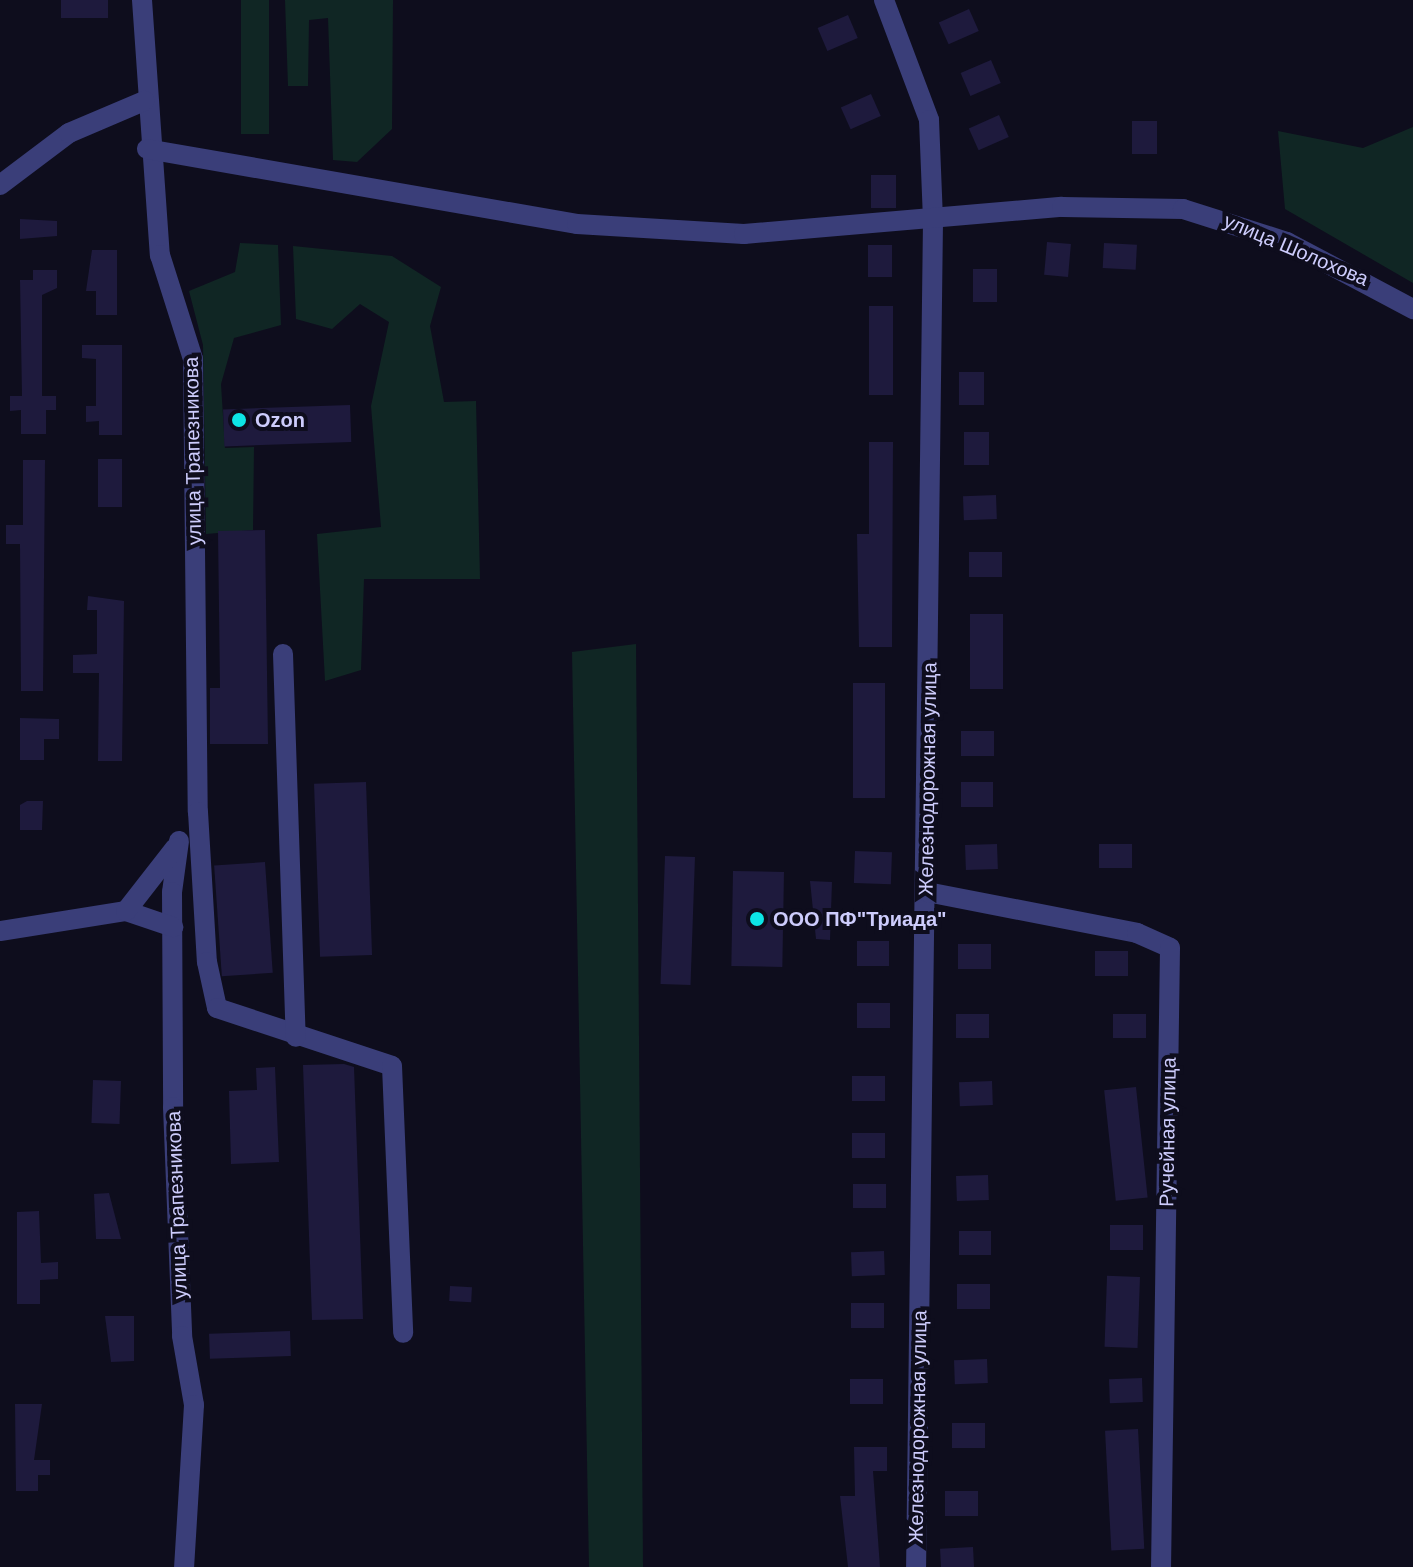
<!DOCTYPE html>
<meta charset="utf-8">
<style>
body{margin:0}
#map{position:relative;width:1413px;height:1567px;overflow:hidden;background:#0e0d1d;font-family:Arial,sans-serif}
div>[style]{position:absolute}
.green>*{inset:0;background:#102624;transform-origin:0 0}
.building>*{inset:0;background:#1e1a3d;transform-origin:0 0}
.minor>*{height:20px;margin:-10px;padding:0 10px;transform-origin:10px;border-radius:10px;background:#3a3e79}
.dots>*{width:22px;height:22px;translate:-50% -50%;box-sizing:border-box;border:4px solid #0e0d1d;border-radius:50%}
span{translate:-50% -50%;white-space:nowrap;text-align:center;line-height:1.15;-webkit-text-stroke:8px #0e0d1d;paint-order:stroke}
.street-label{font-size:20px;color:#cdccfc}
.poi-label{font-size:20px;color:#cdccfc;font-weight:700}
.left{translate:0 -50%;text-align:left}
</style>
<div id="map">
<div class="green">
<div style="left:241px;top:0;width:28px;height:134px"></div>
<div style="clip-path:polygon(285px 0,393px 0,392px 129px,357px 162px,333px 160px,328px 18px,309px 20px,308px 86px,288px 86px)"></div>
<div style="clip-path:polygon(1413px 127px,1413px 283px,1285px 209px,1278px 131px,1363px 148px)"></div>
<div style="clip-path:polygon(240px 243px,278px 245px,281px 325px,234px 338px,221px 384px,225px 448px,254px 447px,253px 530px,206px 534px,203px 345px,189px 291px,235px 272px)"></div>
<div style="clip-path:polygon(293px 246px,392px 256px,441px 287px,430px 326px,444px 402px,476px 401px,480px 579px,364px 579px,361px 670px,325px 681px,317px 534px,381px 527px,371px 406px,389px 322px,360px 304px,332px 329px,296px 319px)"></div>
<div style="clip-path:polygon(636px 644px,643px 1567px,589px 1567px,572px 652px)"></div>
</div>
<div class="building">
<div style="left:108px;top:0;width:18px;height:47px;rotate:90deg"></div>
<div style="left:969px;top:9px;width:24px;height:33px;rotate:66deg"></div>
<div style="left:848px;top:15px;width:25px;height:33px;rotate:67deg"></div>
<div style="left:991px;top:60px;width:25px;height:33px;rotate:67deg"></div>
<div style="left:871px;top:94px;width:24px;height:33px;rotate:66deg"></div>
<div style="left:999px;top:115px;width:24px;height:33px;rotate:66deg"></div>
<div style="left:1132px;top:121px;width:25px;height:33px"></div>
<div style="left:896px;top:175px;width:33px;height:25px;rotate:90deg"></div>
<div style="clip-path:polygon(20px 219px,57px 221px,57px 236px,20px 239px)"></div>
<div style="left:1047px;top:242px;width:24px;height:33px;rotate:5deg"></div>
<div style="left:1104px;top:243px;width:33px;height:25px;rotate:3deg"></div>
<div style="left:868px;top:245px;width:24px;height:32px"></div>
<div style="clip-path:polygon(92px 250px,117px 250px,117px 315px,96px 315px,96px 291px,86px 291px)"></div>
<div style="left:973px;top:269px;width:24px;height:33px"></div>
<div style="clip-path:polygon(33px 270px,57px 270px,57px 288px,42px 295px,42px 396px,56px 396px,56px 410px,46px 410px,46px 434px,21px 434px,21px 410px,10px 411px,10px 396px,22px 396px,20px 280px,33px 280px)"></div>
<div style="left:869px;top:306px;width:24px;height:89px"></div>
<div style="clip-path:polygon(82px 345px,122px 345px,122px 435px,99px 435px,99px 421px,86px 422px,86px 406px,96px 406px,96px 359px,82px 358px)"></div>
<div style="left:959px;top:372px;width:25px;height:33px"></div>
<div style="left:350px;top:405px;width:37px;height:127px;rotate:88deg"></div>
<div style="left:964px;top:432px;width:25px;height:33px"></div>
<div style="clip-path:polygon(869px 442px,893px 442px,892px 647px,859px 647px,857px 534px,869px 534px)"></div>
<div style="left:122px;top:459px;width:48px;height:24px;rotate:90deg"></div>
<div style="clip-path:polygon(23px 460px,45px 460px,43px 691px,21px 691px,20px 544px,6px 544px,6px 525px,23px 525px)"></div>
<div style="left:996px;top:495px;width:24px;height:33px;rotate:88deg"></div>
<div style="clip-path:polygon(265px 530px,268px 744px,210px 744px,210px 688px,220px 688px,218px 531px)"></div>
<div style="left:969px;top:552px;width:33px;height:25px"></div>
<div style="clip-path:polygon(88px 596px,124px 601px,122px 761px,98px 761px,99px 673px,73px 673px,73px 655px,97px 654px,97px 610px,87px 610px)"></div>
<div style="left:1003px;top:614px;width:75px;height:33px;rotate:90deg"></div>
<div style="left:885px;top:683px;width:115px;height:32px;rotate:90deg"></div>
<div style="clip-path:polygon(20px 718px,59px 719px,59px 739px,44px 739px,44px 760px,20px 760px)"></div>
<div style="left:961px;top:731px;width:33px;height:25px"></div>
<div style="left:366px;top:782px;width:173px;height:52px;rotate:88deg"></div>
<div style="left:961px;top:782px;width:32px;height:25px"></div>
<div style="clip-path:polygon(27px 801px,43px 801px,42px 830px,20px 830px,20px 805px)"></div>
<div style="left:997px;top:844px;width:25px;height:32px;rotate:88deg"></div>
<div style="left:1132px;top:844px;width:24px;height:33px;rotate:90deg"></div>
<div style="left:855px;top:851px;width:37px;height:32px;rotate:2deg"></div>
<div style="left:665px;top:856px;width:30px;height:128px;rotate:2deg"></div>
<div style="left:265px;top:862px;width:111px;height:51px;rotate:86deg"></div>
<div style="left:733px;top:871px;width:51px;height:95px;rotate:1deg"></div>
<div style="clip-path:polygon(810px 881px,832px 882px,830px 940px,816px 939px)"></div>
<div style="left:857px;top:941px;width:32px;height:25px"></div>
<div style="left:958px;top:944px;width:33px;height:25px"></div>
<div style="left:1128px;top:951px;width:25px;height:33px;rotate:90deg"></div>
<div style="left:857px;top:1003px;width:33px;height:25px"></div>
<div style="left:989px;top:1014px;width:24px;height:33px;rotate:90deg"></div>
<div style="left:1146px;top:1014px;width:24px;height:33px;rotate:90deg"></div>
<div style="clip-path:polygon(344px 1064px,354px 1067px,363px 1319px,312px 1320px,303px 1065px)"></div>
<div style="clip-path:polygon(275px 1067px,279px 1162px,231px 1164px,229px 1091px,257px 1090px,256px 1068px)"></div>
<div style="left:852px;top:1076px;width:33px;height:25px"></div>
<div style="left:93px;top:1080px;width:28px;height:43px;rotate:2deg"></div>
<div style="left:992px;top:1081px;width:24px;height:33px;rotate:88deg"></div>
<div style="left:1136px;top:1087px;width:111px;height:32px;rotate:84deg"></div>
<div style="left:852px;top:1133px;width:33px;height:25px"></div>
<div style="left:988px;top:1175px;width:25px;height:32px;rotate:88deg"></div>
<div style="left:886px;top:1184px;width:24px;height:33px;rotate:90deg"></div>
<div style="clip-path:polygon(109px 1193px,121px 1239px,96px 1239px,94px 1194px)"></div>
<div style="clip-path:polygon(39px 1211px,41px 1263px,58px 1262px,58px 1279px,40px 1280px,40px 1304px,17px 1304px,17px 1212px)"></div>
<div style="left:1110px;top:1225px;width:33px;height:25px"></div>
<div style="left:959px;top:1231px;width:32px;height:24px"></div>
<div style="left:884px;top:1251px;width:24px;height:33px;rotate:88deg"></div>
<div style="left:1140px;top:1277px;width:71px;height:33px;rotate:92deg"></div>
<div style="left:957px;top:1284px;width:33px;height:25px"></div>
<div style="left:450px;top:1286px;width:22px;height:15px;rotate:3deg"></div>
<div style="left:851px;top:1303px;width:33px;height:25px"></div>
<div style="clip-path:polygon(105px 1316px,134px 1316px,134px 1361px,111px 1362px)"></div>
<div style="left:290px;top:1331px;width:25px;height:81px;rotate:88deg"></div>
<div style="left:987px;top:1359px;width:24px;height:33px;rotate:88deg"></div>
<div style="left:1142px;top:1378px;width:24px;height:33px;rotate:88deg"></div>
<div style="left:883px;top:1379px;width:25px;height:33px;rotate:90deg"></div>
<div style="clip-path:polygon(15px 1404px,42px 1404px,34px 1460px,50px 1460px,50px 1475px,38px 1475px,38px 1491px,16px 1491px)"></div>
<div style="left:985px;top:1423px;width:25px;height:33px;rotate:90deg"></div>
<div style="left:1138px;top:1429px;width:120px;height:33px;rotate:87deg"></div>
<div style="clip-path:polygon(854px 1447px,887px 1447px,887px 1471px,873px 1471px,880px 1567px,848px 1567px,840px 1496px,855px 1496px)"></div>
<div style="left:945px;top:1491px;width:33px;height:25px"></div>
<div style="left:973px;top:1547px;width:20px;height:33px;rotate:87deg"></div>
</div>
<div class="minor">
<div style="left:142px;top:0;width:256px;rotate:86deg"></div>
<div style="left:160px;top:255px;width:109px;rotate:72.4deg"></div>
<div style="left:193px;top:359px;width:453px;rotate:89.4deg"></div>
<div style="left:198px;top:812px;width:150px;rotate:86.6deg"></div>
<div style="left:207px;top:962px;width:47px;rotate:77.7deg"></div>
<div style="left:217px;top:1008px;width:184px;rotate:18.3deg"></div>
<div style="left:392px;top:1066px;width:267px;rotate:87.6deg"></div>
<div style="left:884px;top:0;width:128px;rotate:69.4deg"></div>
<div style="left:929px;top:120px;width:101px;rotate:87.7deg"></div>
<div style="left:933px;top:221px;width:1346px;rotate:90.72deg"></div>
<div style="left:147px;top:149px;width:436px;rotate:9.9deg"></div>
<div style="left:577px;top:224px;width:167px;rotate:3.4deg"></div>
<div style="left:744px;top:234px;width:319px;rotate:-4.9deg"></div>
<div style="left:1062px;top:207px;width:121px;rotate:0.9deg"></div>
<div style="left:1183px;top:209px;width:109px;rotate:17.6deg"></div>
<div style="left:1287px;top:242px;width:143px;rotate:28deg"></div>
<div style="left:0;top:185px;width:86px;rotate:-37deg"></div>
<div style="left:69px;top:133px;width:82px;rotate:-23.1deg"></div>
<div style="left:283px;top:654px;width:383px;rotate:88.1deg"></div>
<div style="left:179px;top:841px;width:51px;rotate:97.8deg"></div>
<div style="left:172px;top:892px;width:215px;rotate:89.7deg"></div>
<div style="left:173px;top:1107px;width:229px;rotate:87.7deg"></div>
<div style="left:182px;top:1336px;width:70px;rotate:80.1deg"></div>
<div style="left:194px;top:1405px;width:162px;rotate:93.5deg"></div>
<div style="left:927px;top:892px;width:214px;rotate:11deg"></div>
<div style="left:1137px;top:933px;width:36px;rotate:24deg"></div>
<div style="left:1170px;top:948px;width:619px;rotate:90.83deg"></div>
<div style="left:126px;top:911px;width:50px;rotate:18.8deg"></div>
<div style="left:0;top:931px;width:128px;rotate:-9deg"></div>
<div style="left:126px;top:911px;width:80px;rotate:-52.1deg"></div>
</div>
<div class="dots">
<div style="left:239px;top:420px;background:#0de5e6"></div>
<div style="left:757px;top:919px;background:#0de5e6"></div>
</div>
<div class="street-label">
<span style="left:1296px;top:250px;rotate:23deg">улица Шолохова</span>
<span style="left:193px;top:451px;rotate:-91deg">улица Трапезникова</span>
<span style="left:928px;top:779px;rotate:-89deg">Железнодорожная улица</span>
<span style="left:1168px;top:1132px;rotate:-89deg">Ручейная улица</span>
<span style="left:177px;top:1205px;rotate:-92deg">улица Трапезникова</span>
<span style="left:918px;top:1427px;rotate:-89deg">Железнодорожная улица</span>
</div>
<div class="poi-label">
<span class="left" style="left:255px;top:420px">Ozon</span>
<span class="left" style="left:773px;top:919px">ООО ПФ"Триада"</span>
</div>
</div>
